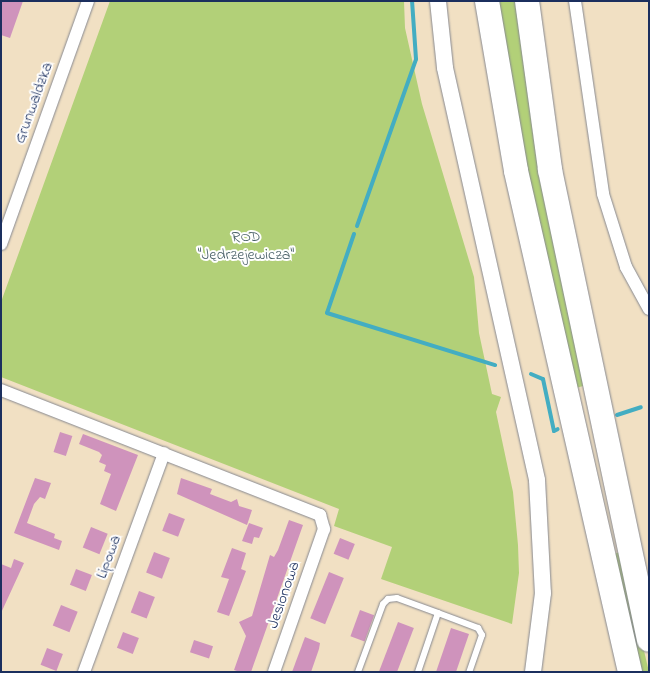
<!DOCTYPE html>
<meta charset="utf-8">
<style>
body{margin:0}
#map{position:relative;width:650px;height:673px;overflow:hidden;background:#f1e0c3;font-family:"Indie Flower",sans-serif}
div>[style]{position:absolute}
.green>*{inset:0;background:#b2d078}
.stream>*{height:4px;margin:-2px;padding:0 2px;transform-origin:2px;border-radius:2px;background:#43adc2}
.building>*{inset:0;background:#cf93bc;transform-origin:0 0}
.roads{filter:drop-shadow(0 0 1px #868890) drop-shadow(0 0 1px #868890)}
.service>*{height:6px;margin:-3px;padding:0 3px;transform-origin:3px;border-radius:3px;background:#fff}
.minor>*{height:12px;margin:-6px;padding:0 6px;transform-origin:6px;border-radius:6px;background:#fff}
.tertiary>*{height:16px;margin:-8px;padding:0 8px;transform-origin:8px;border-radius:8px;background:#fff}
.motorway>*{height:24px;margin:-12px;padding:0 12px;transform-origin:12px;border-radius:12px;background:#fff}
span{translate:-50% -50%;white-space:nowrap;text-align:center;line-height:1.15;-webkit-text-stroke:4px #fff;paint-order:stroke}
.street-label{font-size:16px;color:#1b2f5e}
.park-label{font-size:16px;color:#485f66}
.frame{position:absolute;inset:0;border:2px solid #1b2f5e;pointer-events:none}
</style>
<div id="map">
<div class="green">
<div style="clip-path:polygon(110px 1px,404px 1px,405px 28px,422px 104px,474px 277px,479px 333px,492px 394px,501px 397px,496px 412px,513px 492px,518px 545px,519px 573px,512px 624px,381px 579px,392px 547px,334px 526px,339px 509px,1px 377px,1px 302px)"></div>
<div style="clip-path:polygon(496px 1px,519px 1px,583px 386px,576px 388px,537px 226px)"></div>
<div style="clip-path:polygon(620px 552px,637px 621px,649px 672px,641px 672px,614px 554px)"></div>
</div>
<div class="stream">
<div style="left:357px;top:226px;width:177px;rotate:-70.5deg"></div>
<div style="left:416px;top:59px;width:58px;rotate:-93.9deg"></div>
<div style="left:354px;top:234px;width:83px;rotate:108.9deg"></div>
<div style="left:327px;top:313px;width:176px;rotate:17.2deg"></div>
<div style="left:531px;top:374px;width:13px;rotate:23deg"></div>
<div style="left:543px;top:379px;width:53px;rotate:78.1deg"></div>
<div style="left:554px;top:431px;width:4px;rotate:-27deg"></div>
<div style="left:617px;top:415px;width:25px;rotate:-18deg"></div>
</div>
<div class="building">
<div style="clip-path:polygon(1px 1px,23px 1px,10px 38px,1px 35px)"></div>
<div style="left:60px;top:432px;width:13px;height:21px;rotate:18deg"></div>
<div style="clip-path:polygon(83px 434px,138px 455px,116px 511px,100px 504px,111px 474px,104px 471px,106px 465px,99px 462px,102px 455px,99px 452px,79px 444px)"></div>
<div style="clip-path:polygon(35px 478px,51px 483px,45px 499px,40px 497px,34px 504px,27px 523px,55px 534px,54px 538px,62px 541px,59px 550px,14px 533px)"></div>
<div style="clip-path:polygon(181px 478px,212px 489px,210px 494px,231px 502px,237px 499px,239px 506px,252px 510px,247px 525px,177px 494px)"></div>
<div style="left:169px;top:513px;width:17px;height:19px;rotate:21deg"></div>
<div style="clip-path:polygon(289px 520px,303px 525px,251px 672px,240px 672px,234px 670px,246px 636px,239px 622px,252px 616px,270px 555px,274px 557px,278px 550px)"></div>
<div style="clip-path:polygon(249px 523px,263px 528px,259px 538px,254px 537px,252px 544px,242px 541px)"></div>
<div style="left:91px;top:527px;width:18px;height:22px;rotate:22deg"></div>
<div style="left:340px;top:538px;width:16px;height:17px;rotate:22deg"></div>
<div style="clip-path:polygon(232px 548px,246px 553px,241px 569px,246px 571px,229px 616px,217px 612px,229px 579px,221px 577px)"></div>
<div style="left:154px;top:552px;width:17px;height:22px;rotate:21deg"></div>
<div style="clip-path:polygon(14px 559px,24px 563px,1px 613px,1px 564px,11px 568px)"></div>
<div style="left:76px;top:569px;width:17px;height:17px;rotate:21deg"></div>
<div style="left:329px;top:572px;width:16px;height:50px;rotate:22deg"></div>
<div style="left:139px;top:591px;width:17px;height:23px;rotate:21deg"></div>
<div style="left:61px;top:605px;width:18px;height:22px;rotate:22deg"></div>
<div style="left:360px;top:610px;width:15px;height:28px;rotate:20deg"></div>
<div style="left:398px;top:622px;width:17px;height:53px;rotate:21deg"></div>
<div style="clip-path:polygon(451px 628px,469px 634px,456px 672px,436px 672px)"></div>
<div style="left:123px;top:632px;width:17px;height:17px;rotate:21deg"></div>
<div style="clip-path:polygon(305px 637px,320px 643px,319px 649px,311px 672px,292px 672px)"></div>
<div style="left:194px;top:640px;width:20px;height:13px;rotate:18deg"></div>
<div style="left:47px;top:648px;width:17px;height:18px;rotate:21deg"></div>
</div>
<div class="roads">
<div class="service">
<div style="left:358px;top:672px;width:72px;rotate:-69.8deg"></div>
<div style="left:383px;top:604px;width:7px;rotate:-45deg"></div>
<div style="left:388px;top:599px;width:9px;rotate:-6deg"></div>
<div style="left:397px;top:598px;width:44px;rotate:20.1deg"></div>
<div style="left:418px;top:672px;width:62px;rotate:-71.3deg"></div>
<div style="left:438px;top:613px;width:43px;rotate:20.6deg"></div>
<div style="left:478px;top:628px;width:8px;rotate:60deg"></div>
<div style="left:482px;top:635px;width:39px;rotate:109deg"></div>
</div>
<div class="minor">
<div style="left:575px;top:1px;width:195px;rotate:81.7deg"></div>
<div style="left:603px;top:194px;width:77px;rotate:72.5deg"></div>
<div style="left:626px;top:267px;width:48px;rotate:61.3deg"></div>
<div style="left:1px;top:244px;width:258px;rotate:-70.3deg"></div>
<div style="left:1px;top:390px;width:343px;rotate:21.4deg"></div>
<div style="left:320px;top:515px;width:15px;rotate:74deg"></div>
<div style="left:324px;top:529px;width:151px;rotate:109.3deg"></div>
<div style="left:84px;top:672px;width:233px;rotate:-69.9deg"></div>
</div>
<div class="tertiary">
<div style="left:438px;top:1px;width:67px;rotate:84deg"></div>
<div style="left:445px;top:68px;width:422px;rotate:77.4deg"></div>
<div style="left:537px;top:480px;width:113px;rotate:87deg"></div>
<div style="left:543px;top:593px;width:80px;rotate:97.2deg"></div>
</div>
<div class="motorway">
<div style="left:487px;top:1px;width:172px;rotate:80.3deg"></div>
<div style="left:516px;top:171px;width:514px;rotate:77.18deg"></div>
<div style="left:527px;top:1px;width:171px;rotate:82.2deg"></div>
<div style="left:550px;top:170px;width:480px;rotate:78.1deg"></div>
</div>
</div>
<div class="street-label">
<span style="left:34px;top:103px;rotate:-70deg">Grunwaldzka</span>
<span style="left:109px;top:557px;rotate:-70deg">Lipowa</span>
<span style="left:284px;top:595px;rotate:-71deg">Jesionowa</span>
</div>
<div class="park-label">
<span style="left:246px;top:246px">ROD<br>"Jędrzejewicza"</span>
</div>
<div class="frame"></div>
</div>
